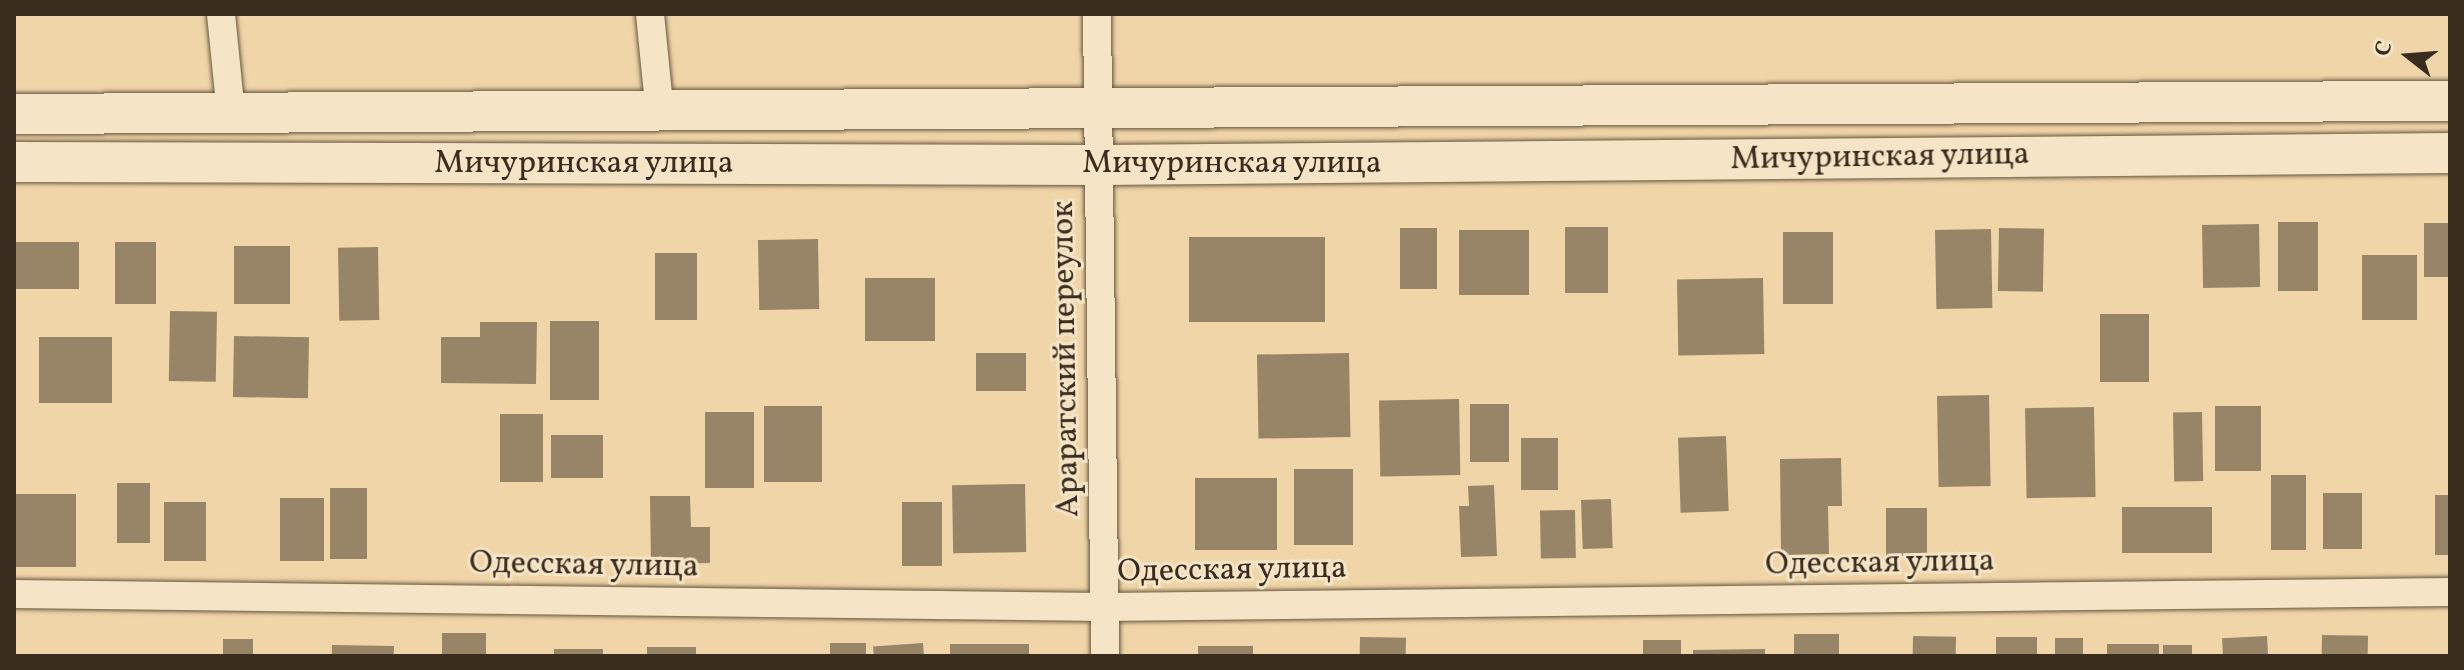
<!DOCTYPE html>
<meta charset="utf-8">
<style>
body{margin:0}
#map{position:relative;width:2464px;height:670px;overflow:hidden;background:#efd5a8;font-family:Vollkorn,serif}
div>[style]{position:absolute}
.building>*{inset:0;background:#988466;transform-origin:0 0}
.roads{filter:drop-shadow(0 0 2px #675640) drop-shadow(0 0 2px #675640)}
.minor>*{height:28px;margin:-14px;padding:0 14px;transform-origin:14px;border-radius:14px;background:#f5e4c6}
.secondary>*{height:40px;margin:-20px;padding:0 20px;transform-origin:20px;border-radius:20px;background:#f5e4c6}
span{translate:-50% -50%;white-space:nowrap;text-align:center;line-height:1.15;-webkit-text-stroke:6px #f5e4c6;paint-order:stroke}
.street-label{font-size:32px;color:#3a2c1e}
.frame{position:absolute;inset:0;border:16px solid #3a2c1e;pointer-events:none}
.north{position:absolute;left:2368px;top:16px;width:80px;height:80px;-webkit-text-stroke:6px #f5e4c6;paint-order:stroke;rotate:287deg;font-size:22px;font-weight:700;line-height:32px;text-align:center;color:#3a2c1e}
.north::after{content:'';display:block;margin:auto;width:28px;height:36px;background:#3a2c1e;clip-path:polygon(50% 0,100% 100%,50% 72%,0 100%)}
</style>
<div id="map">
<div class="building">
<div style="left:2278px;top:222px;width:40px;height:69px"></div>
<div style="left:2424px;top:223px;width:26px;height:54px"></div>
<div style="left:2259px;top:224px;width:63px;height:57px;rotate:89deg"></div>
<div style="left:1565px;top:227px;width:43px;height:66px"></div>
<div style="left:1400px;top:228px;width:37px;height:61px"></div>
<div style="left:1999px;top:228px;width:45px;height:63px;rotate:1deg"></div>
<div style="left:1991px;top:229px;width:79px;height:56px;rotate:89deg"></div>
<div style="left:1459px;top:230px;width:70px;height:65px"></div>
<div style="left:1833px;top:232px;width:72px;height:50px;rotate:90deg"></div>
<div style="left:1325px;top:237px;width:85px;height:136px;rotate:90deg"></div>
<div style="left:818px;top:239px;width:70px;height:60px;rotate:89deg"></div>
<div style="left:14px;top:242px;width:65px;height:47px"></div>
<div style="left:115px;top:242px;width:41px;height:62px"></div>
<div style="left:234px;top:246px;width:56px;height:58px"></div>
<div style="left:378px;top:247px;width:73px;height:40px;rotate:89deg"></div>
<div style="left:655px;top:253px;width:42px;height:67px"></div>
<div style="left:2362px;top:255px;width:55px;height:65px"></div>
<div style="left:935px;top:278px;width:63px;height:70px;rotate:90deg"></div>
<div style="left:1763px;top:278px;width:76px;height:86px;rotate:89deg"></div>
<div style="left:170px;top:311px;width:47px;height:70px;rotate:1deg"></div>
<div style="left:2149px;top:314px;width:68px;height:49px;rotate:90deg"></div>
<div style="left:550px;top:321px;width:49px;height:79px"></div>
<div style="clip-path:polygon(480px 322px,537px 322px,536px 384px,441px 383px,441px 337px,480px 337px)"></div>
<div style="left:234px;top:336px;width:75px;height:61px;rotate:1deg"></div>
<div style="left:39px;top:337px;width:73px;height:66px"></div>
<div style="left:976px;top:353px;width:50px;height:38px"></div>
<div style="left:1349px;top:353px;width:84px;height:92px;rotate:89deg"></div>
<div style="left:1989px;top:395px;width:91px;height:52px;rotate:89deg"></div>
<div style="left:1459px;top:399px;width:76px;height:80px;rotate:89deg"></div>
<div style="left:1470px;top:404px;width:39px;height:58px"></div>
<div style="left:822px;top:406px;width:76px;height:58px;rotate:90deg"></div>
<div style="left:2215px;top:406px;width:46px;height:65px"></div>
<div style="left:2094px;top:407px;width:90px;height:69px;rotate:89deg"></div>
<div style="left:754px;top:412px;width:76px;height:49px;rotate:90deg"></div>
<div style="left:2202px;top:412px;width:69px;height:29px;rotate:89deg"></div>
<div style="left:500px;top:414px;width:43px;height:68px"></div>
<div style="left:551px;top:435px;width:52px;height:43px"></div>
<div style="left:1726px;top:436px;width:75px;height:48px;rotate:88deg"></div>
<div style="left:1558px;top:438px;width:52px;height:37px;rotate:90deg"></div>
<div style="clip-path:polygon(1841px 458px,1842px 506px,1828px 506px,1829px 554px,1781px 555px,1780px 459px)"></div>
<div style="left:1294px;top:469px;width:59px;height:76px"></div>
<div style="left:2271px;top:475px;width:35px;height:75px"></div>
<div style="left:1277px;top:478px;width:72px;height:82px;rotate:90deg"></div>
<div style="left:117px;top:483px;width:33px;height:60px"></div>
<div style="left:1025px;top:484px;width:68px;height:73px;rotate:89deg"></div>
<div style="clip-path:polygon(1494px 485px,1497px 556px,1461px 557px,1459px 506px,1469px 506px,1468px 486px)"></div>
<div style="left:367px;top:488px;width:71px;height:37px;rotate:90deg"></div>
<div style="left:2323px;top:493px;width:39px;height:56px"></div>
<div style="left:14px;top:494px;width:62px;height:73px"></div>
<div style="left:2435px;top:495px;width:15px;height:60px"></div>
<div style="clip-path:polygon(650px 496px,690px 496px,691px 527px,710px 527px,710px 563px,651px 564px)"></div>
<div style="left:280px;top:498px;width:44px;height:63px"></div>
<div style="left:1611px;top:499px;width:49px;height:30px;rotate:88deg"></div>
<div style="left:164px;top:502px;width:42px;height:59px"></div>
<div style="left:942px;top:502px;width:64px;height:40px;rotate:90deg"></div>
<div style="left:2212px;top:507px;width:46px;height:90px;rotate:90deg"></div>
<div style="left:1886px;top:508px;width:41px;height:48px"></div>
<div style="left:1575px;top:510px;width:48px;height:35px;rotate:89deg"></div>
<div style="left:442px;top:633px;width:44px;height:23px"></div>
<div style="left:1794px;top:634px;width:45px;height:22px"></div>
<div style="left:2322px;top:635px;width:46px;height:21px;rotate:1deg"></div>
<div style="left:1913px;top:636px;width:43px;height:20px;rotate:1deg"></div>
<div style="left:2267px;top:636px;width:20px;height:45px;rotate:87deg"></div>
<div style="left:1360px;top:637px;width:46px;height:19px;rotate:1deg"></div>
<div style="left:1996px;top:637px;width:41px;height:19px"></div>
<div style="left:2055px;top:638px;width:28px;height:18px"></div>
<div style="left:223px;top:639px;width:30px;height:17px"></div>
<div style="left:1643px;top:640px;width:38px;height:16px"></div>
<div style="left:830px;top:643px;width:36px;height:13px"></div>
<div style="left:923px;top:643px;width:13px;height:50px;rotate:86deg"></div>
<div style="left:950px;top:644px;width:79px;height:12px"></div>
<div style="left:2159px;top:644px;width:12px;height:52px;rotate:90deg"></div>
<div style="left:332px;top:645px;width:62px;height:11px;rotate:1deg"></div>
<div style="left:2163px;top:645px;width:29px;height:11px"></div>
<div style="left:1198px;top:646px;width:55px;height:10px"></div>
<div style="left:647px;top:647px;width:49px;height:9px"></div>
<div style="left:554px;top:649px;width:49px;height:7px"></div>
<div style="clip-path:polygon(1765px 649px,1765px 656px,1693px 656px,1693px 650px)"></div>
</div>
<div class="roads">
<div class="minor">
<div style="left:221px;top:14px;width:101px;rotate:84.3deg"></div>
<div style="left:650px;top:14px;width:100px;rotate:84.3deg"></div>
<div style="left:1097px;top:14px;width:642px;rotate:89.29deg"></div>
<div style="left:14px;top:594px;width:1091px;rotate:0.68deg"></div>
<div style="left:1105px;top:607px;width:1345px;rotate:-0.64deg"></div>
</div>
<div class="secondary">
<div style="left:14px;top:114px;width:2436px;rotate:-0.31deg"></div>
<div style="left:14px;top:162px;width:1085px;rotate:0.16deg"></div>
<div style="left:1099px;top:165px;width:1351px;rotate:-0.51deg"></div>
</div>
</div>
<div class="street-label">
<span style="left:1880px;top:158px;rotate:-1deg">Мичуринская улица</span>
<span style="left:584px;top:164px">Мичуринская улица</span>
<span style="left:1232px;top:164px">Мичуринская улица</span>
<span style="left:1067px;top:359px;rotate:-91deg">Араратский переулок</span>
<span style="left:1880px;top:564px;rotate:-1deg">Одесская улица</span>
<span style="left:584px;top:566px;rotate:1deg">Одесская улица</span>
<span style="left:1232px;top:571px;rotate:-1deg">Одесская улица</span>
</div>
<div class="frame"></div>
<div class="north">С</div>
</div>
